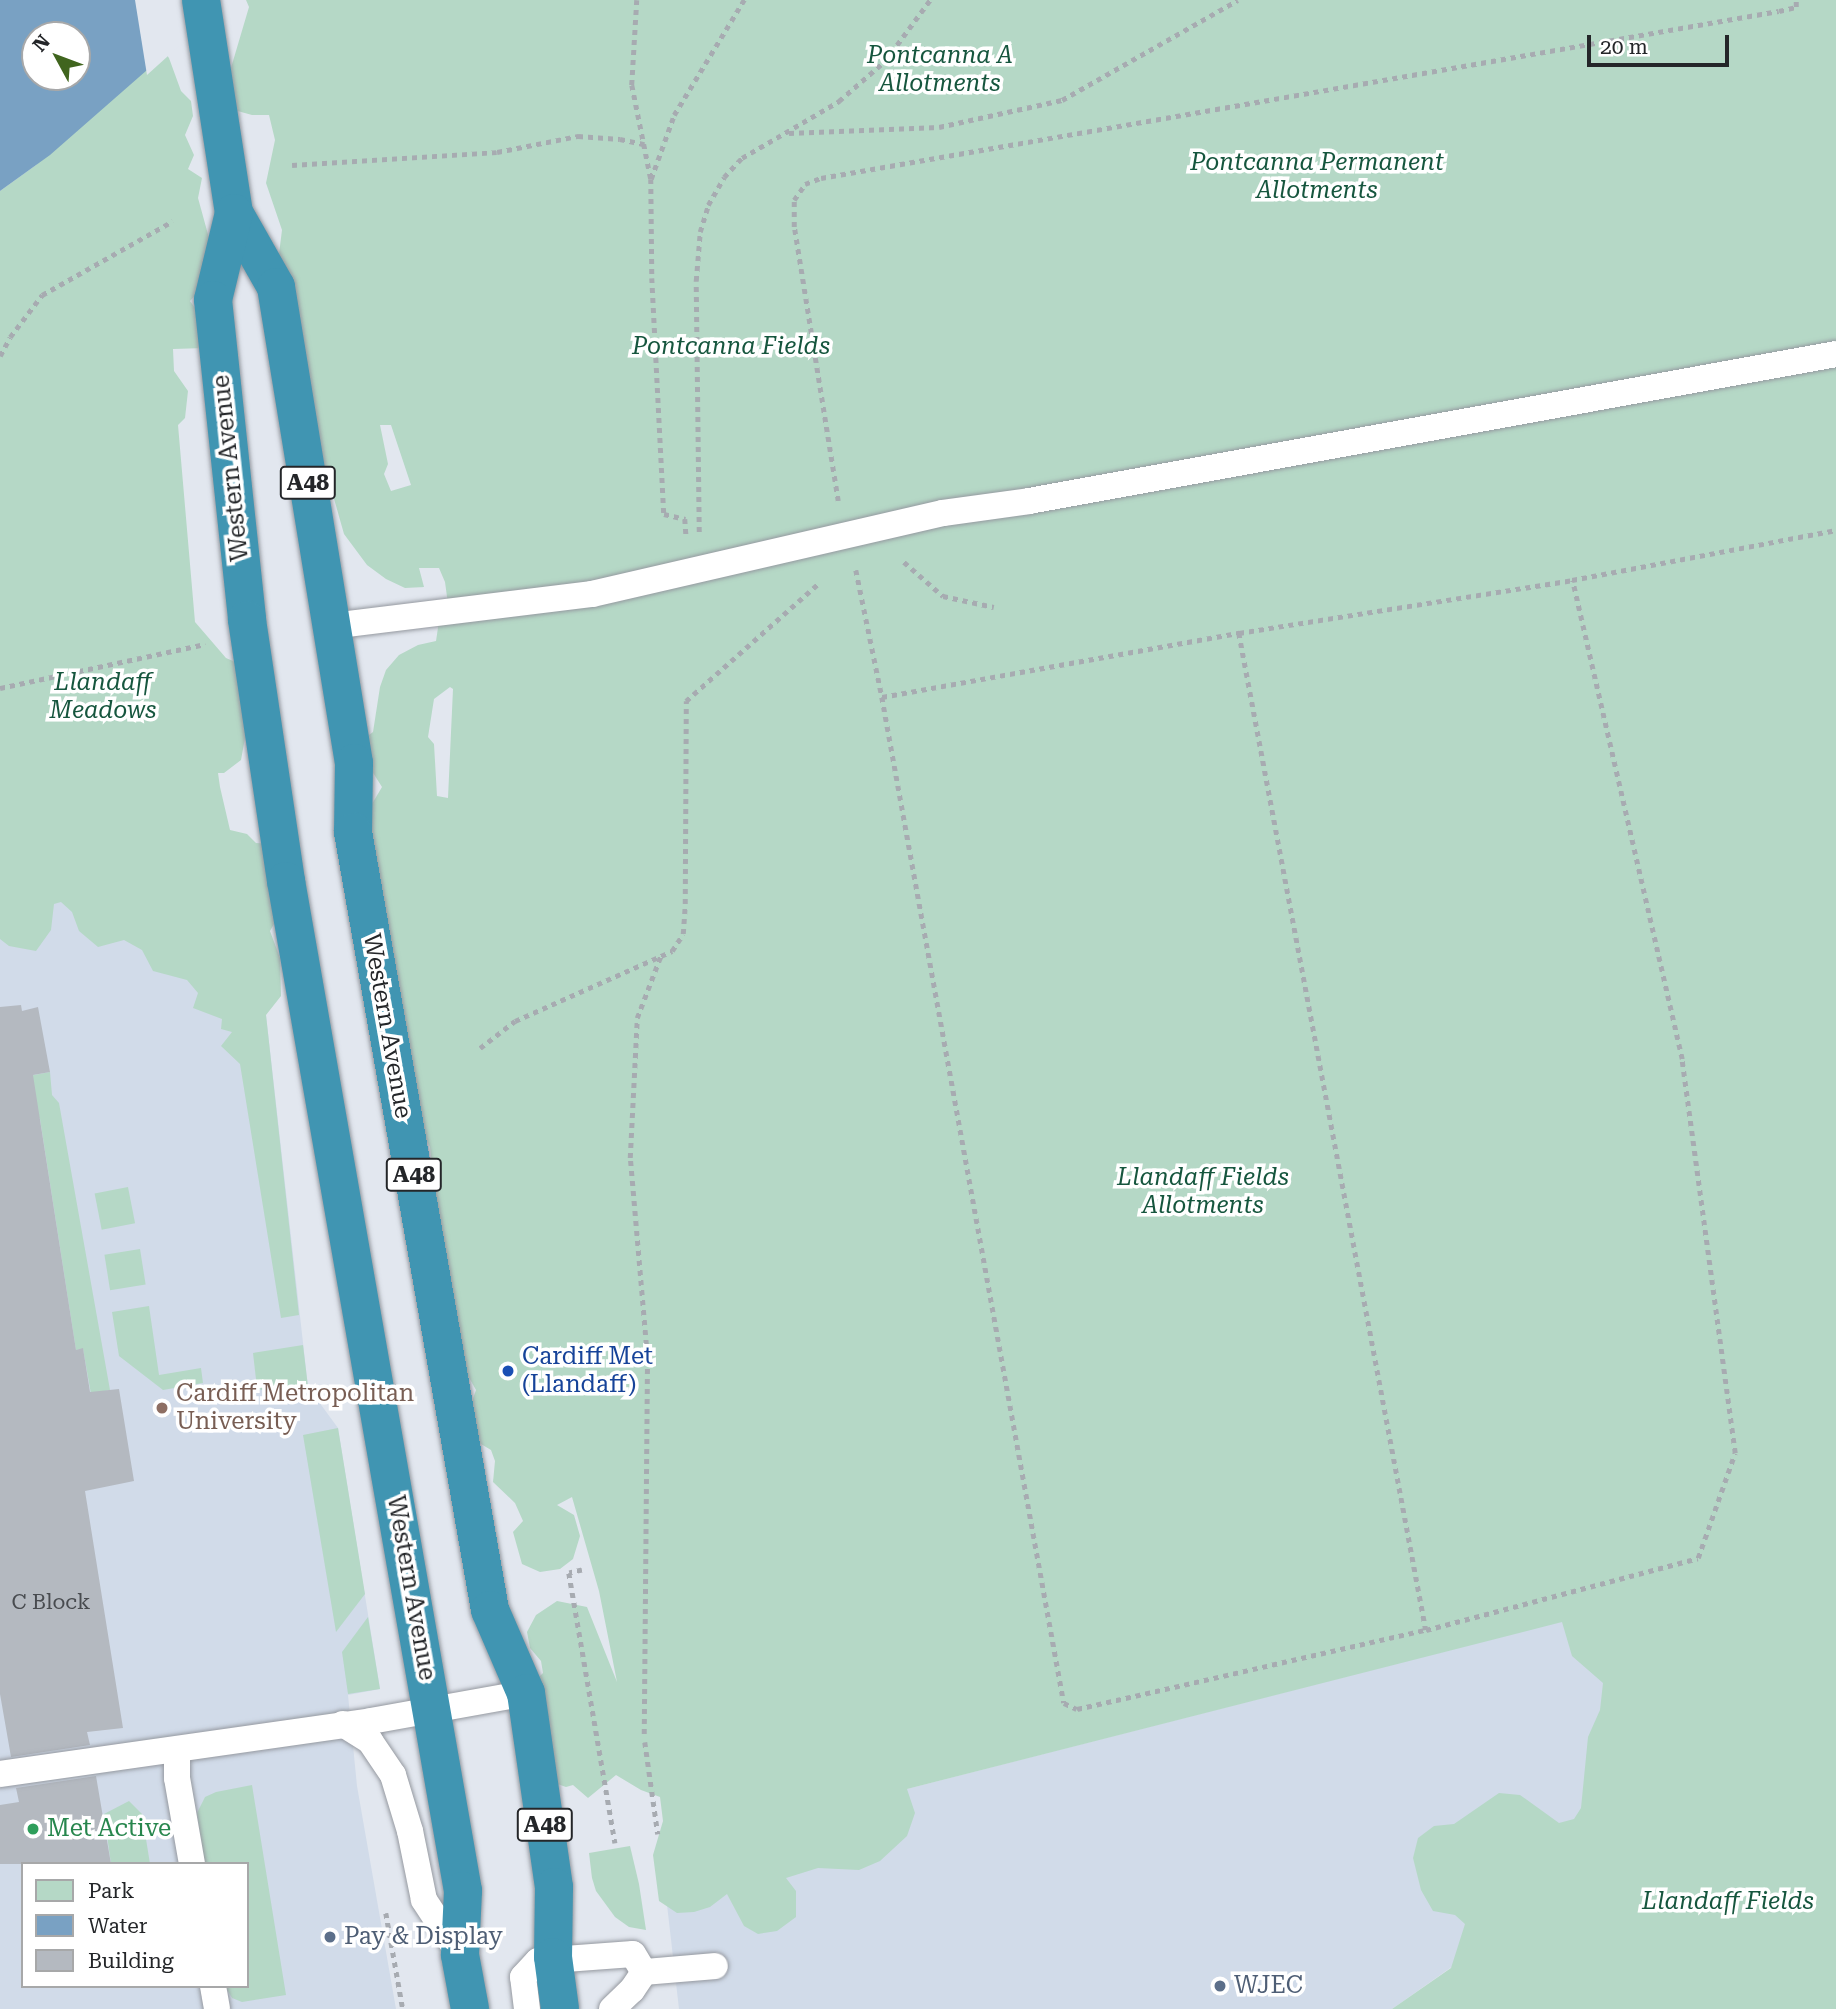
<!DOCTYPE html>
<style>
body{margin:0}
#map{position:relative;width:1836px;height:2009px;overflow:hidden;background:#e2e7ef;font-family:"Roboto Serif",serif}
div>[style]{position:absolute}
.built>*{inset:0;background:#d1dbe9}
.green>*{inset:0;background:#b5d8c6;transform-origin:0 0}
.water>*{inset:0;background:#79a1c3}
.pier>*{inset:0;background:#e2e7ef}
.building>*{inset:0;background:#b4b9c0}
.path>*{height:4.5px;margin-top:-2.25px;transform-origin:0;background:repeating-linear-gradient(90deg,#a7abb1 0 5px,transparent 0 10px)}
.roads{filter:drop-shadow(0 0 2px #9599a0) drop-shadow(0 0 2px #9599a0)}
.lane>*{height:26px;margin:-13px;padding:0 13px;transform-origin:13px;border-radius:13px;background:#fff}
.highway>*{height:38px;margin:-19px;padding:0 19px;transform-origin:19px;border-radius:19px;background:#4095b2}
.dots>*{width:19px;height:19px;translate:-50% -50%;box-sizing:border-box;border:4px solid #fff;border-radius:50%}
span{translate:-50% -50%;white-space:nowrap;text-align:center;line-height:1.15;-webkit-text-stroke:7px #fff;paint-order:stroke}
.number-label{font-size:21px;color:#484b4f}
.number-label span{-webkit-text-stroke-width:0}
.shield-label span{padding:2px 5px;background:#fff;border:2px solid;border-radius:5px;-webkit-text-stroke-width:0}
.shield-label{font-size:23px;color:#242629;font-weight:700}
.park-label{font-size:24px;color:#16563e;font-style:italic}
.street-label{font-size:24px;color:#242629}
.transit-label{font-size:24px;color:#164399}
.left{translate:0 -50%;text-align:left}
.education-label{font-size:24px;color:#785e54}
.leisure-label{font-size:24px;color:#27864d}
.service-label{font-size:24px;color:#4e5e75}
.legend{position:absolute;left:21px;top:1862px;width:228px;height:126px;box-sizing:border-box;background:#fff;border:2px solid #a7a8a9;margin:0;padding:9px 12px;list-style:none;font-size:21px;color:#242629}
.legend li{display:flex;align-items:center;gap:14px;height:35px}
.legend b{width:35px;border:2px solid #a7a8a9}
.north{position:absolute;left:21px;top:21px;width:70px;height:70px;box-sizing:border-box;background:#fff;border:2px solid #a7a8a9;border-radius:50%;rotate:311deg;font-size:19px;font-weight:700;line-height:28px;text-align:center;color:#242629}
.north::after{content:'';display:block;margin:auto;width:24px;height:32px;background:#40651e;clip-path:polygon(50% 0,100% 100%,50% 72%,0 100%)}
.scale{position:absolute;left:1587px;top:35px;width:142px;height:32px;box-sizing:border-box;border:4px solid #242629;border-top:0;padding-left:9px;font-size:21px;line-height:24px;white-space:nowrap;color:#242629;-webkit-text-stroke:5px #fff;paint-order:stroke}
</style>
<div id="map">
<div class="built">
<div style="clip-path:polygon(evenodd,0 799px,264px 997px,308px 1387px,338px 1428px,380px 1689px,348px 1695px,357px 1786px,396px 2009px,0 2009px,0 799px,23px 1864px,247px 1864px,247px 1986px,23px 1986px,23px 1864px)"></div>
<div style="clip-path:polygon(1731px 1578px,1707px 1787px,1392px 2009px,679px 2009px,660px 1844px,774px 1823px)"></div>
</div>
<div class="green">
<div style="clip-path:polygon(evenodd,246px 0,1836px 0,1836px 2009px,1392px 2009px,1451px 1968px,1465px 1924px,1455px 1915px,1433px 1911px,1421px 1890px,1413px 1858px,1418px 1838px,1434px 1826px,1454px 1824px,1499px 1793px,1520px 1795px,1559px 1823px,1574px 1819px,1581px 1808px,1588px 1737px,1600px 1710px,1603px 1683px,1572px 1656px,1562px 1622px,907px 1789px,915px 1813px,907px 1836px,880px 1861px,859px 1870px,818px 1868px,786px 1878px,796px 1891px,796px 1917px,777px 1931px,758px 1934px,744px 1926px,727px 1894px,710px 1907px,694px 1912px,677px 1913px,659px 1901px,653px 1855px,663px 1821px,660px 1797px,641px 1790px,616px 1775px,588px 1798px,573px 1785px,566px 1787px,546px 1780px,532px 1684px,543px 1673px,541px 1661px,530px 1648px,527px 1632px,536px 1615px,557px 1601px,587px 1607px,617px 1682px,599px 1591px,572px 1497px,557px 1505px,574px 1515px,580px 1536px,573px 1559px,560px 1569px,540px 1572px,522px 1564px,513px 1532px,523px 1521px,515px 1503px,493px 1482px,495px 1461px,491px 1450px,476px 1441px,465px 1422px,476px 1390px,454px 1351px,430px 1147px,414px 1117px,369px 809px,382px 787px,370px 768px,369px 735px,373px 732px,380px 687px,386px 670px,399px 655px,418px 645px,436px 641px,439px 621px,448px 604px,445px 582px,439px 568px,419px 568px,424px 587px,405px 588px,386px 579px,367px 565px,344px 534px,331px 488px,316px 482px,277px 270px,282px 230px,266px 183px,275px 140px,269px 115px,252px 115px,234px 110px,228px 78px,249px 7px,246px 0,380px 425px,391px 425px,411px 485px,391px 491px,384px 474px,388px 464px,380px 425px,246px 0,450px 687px,453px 689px,448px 798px,437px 796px,434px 744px,428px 737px,434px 699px,450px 687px)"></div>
<div style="clip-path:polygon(157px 42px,169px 58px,181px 91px,191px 101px,193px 116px,185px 135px,194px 155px,188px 169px,202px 178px,198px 198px,209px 238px,208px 282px,190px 301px,200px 315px,205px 348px,173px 349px,174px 371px,188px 391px,185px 418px,178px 425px,195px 622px,226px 658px,240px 664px,247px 727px,241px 760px,224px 773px,218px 773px,220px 787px,230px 830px,247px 834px,256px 843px,270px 844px,282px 910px,270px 931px,280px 958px,281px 996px,266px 1015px,299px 1315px,281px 1318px,240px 1064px,221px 1046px,232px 1032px,221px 1029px,222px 1019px,193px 1008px,198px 993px,187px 980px,153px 971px,142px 950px,124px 940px,98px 947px,79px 931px,72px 912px,61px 902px,54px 904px,51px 930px,36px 951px,9px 946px,0 939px,0 191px,36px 165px)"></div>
<div style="clip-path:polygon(50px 1072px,52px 1095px,59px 1103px,110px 1390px,91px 1394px,83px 1349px,76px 1350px,40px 1119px,7px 1080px)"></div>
<div style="left:128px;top:1187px;width:37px;height:34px;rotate:79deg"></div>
<div style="left:140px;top:1249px;width:36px;height:36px;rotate:81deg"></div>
<div style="clip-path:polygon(149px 1306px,159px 1375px,201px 1368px,203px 1383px,163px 1390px,119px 1356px,112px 1312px)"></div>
<div style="clip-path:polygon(303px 1345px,308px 1387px,272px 1394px,257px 1388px,253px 1353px)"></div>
<div style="clip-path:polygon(338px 1428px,365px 1594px,336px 1632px,303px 1435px)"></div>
<div style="clip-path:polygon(368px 1617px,380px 1689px,348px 1694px,342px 1652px)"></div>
<div style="clip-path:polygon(252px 1785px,286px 1995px,242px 2002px,232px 1998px,225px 1986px,247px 1986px,247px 1864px,205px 1864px,197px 1813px,205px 1797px,216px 1792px)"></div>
<div style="clip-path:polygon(129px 1801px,142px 1814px,150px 1864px,111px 1864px,104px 1814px)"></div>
<div style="clip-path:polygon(630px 1846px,639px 1884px,646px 1930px,629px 1927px,615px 1917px,596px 1891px,592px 1878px,589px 1853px)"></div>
</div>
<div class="water">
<div style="clip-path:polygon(evenodd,0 0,227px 0,50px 155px,0 191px,0 0,35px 35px,77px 35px,77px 77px,35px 77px,35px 35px)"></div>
</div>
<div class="pier">
<div style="clip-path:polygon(135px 0,230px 0,147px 75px)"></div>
</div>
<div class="building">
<div style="clip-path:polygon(21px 1005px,22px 1011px,38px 1007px,50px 1072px,33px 1075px,76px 1350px,83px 1348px,90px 1392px,119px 1389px,134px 1481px,85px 1491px,123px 1728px,87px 1732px,90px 1745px,11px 1757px,0 1694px,0 1007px)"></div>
<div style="clip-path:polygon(96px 1776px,111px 1864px,0 1864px,0 1805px,19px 1802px,16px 1788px)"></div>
</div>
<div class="path">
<div style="left:637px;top:0;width:85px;rotate:93.4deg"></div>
<div style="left:632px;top:85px;width:96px;rotate:78.6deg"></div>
<div style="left:651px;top:179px;width:99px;rotate:89.4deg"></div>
<div style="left:652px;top:278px;width:236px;rotate:87.1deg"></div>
<div style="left:664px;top:514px;width:22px;rotate:13deg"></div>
<div style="left:685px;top:519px;width:15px;rotate:86deg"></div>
<div style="left:789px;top:133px;width:150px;rotate:-2.3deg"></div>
<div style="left:939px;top:127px;width:126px;rotate:-12.4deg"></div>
<div style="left:1062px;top:100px;width:202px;rotate:-29.6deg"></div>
<div style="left:292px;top:165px;width:205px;rotate:-3.6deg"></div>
<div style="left:497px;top:152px;width:83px;rotate:-11.2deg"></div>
<div style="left:578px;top:136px;width:42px;rotate:4.1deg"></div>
<div style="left:620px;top:139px;width:25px;rotate:12deg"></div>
<div style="left:651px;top:179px;width:68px;rotate:-70.2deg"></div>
<div style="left:674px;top:115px;width:135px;rotate:-58.7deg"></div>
<div style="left:0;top:356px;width:21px;rotate:-62deg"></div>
<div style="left:10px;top:337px;width:53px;rotate:-52.7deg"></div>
<div style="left:42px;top:295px;width:150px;rotate:-29.5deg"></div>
<div style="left:838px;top:501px;width:278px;rotate:-99.1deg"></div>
<div style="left:794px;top:227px;width:27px;rotate:-90deg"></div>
<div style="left:794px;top:200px;width:19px;rotate:-55deg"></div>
<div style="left:805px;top:184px;width:17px;rotate:-21deg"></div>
<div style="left:821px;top:178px;width:972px;rotate:-9.89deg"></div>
<div style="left:1779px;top:11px;width:17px;rotate:-13deg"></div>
<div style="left:1796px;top:7px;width:7px;rotate:-90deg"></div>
<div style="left:699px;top:532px;width:251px;rotate:-90.7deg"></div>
<div style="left:696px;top:281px;width:49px;rotate:-85.3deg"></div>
<div style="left:700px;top:232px;width:28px;rotate:-73deg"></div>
<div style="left:708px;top:205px;width:32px;rotate:-60deg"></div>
<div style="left:724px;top:177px;width:26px;rotate:-47deg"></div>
<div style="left:742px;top:158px;width:113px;rotate:-30.4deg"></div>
<div style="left:839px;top:101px;width:61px;rotate:-41deg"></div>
<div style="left:885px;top:61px;width:76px;rotate:-53.6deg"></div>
<div style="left:904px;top:562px;width:52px;rotate:41.1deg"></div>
<div style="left:943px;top:596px;width:52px;rotate:12.2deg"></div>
<div style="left:856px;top:570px;width:130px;rotate:78.4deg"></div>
<div style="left:882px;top:697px;width:363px;rotate:-10.2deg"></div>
<div style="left:1239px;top:633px;width:337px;rotate:-9deg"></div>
<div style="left:1572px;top:580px;width:269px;rotate:-10.7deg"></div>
<div style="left:1239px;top:633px;width:1014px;rotate:79.38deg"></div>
<div style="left:0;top:688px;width:210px;rotate:-12.1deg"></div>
<div style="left:882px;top:697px;width:1022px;rotate:79.75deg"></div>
<div style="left:1064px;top:1703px;width:14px;rotate:25deg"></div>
<div style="left:1077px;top:1709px;width:358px;rotate:-12.8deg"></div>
<div style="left:1426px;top:1630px;width:281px;rotate:-14.8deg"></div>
<div style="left:1698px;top:1558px;width:111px;rotate:-70.6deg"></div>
<div style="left:1735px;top:1453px;width:398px;rotate:-97.7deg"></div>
<div style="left:1682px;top:1059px;width:491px;rotate:-102.9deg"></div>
<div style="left:480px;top:1048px;width:44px;rotate:-37.6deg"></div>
<div style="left:515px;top:1021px;width:172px;rotate:-24deg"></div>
<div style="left:672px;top:951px;width:20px;rotate:-57deg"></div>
<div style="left:683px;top:934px;width:30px;rotate:-86deg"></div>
<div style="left:685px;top:904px;width:203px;rotate:-89.7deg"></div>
<div style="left:686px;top:701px;width:178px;rotate:-41.6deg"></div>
<div style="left:582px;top:1570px;width:13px;rotate:167deg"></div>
<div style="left:569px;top:1573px;width:274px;rotate:80.3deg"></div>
<div style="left:644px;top:1734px;width:379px;rotate:-89.5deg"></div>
<div style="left:647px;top:1355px;width:198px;rotate:-94.9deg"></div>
<div style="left:630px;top:1158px;width:140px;rotate:-87.1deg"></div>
<div style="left:637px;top:1018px;width:67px;rotate:-69.1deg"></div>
<div style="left:645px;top:1742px;width:93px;rotate:82deg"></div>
<div style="left:386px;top:1913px;width:97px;rotate:80deg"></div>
</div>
<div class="roads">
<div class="lane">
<div style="left:331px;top:626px;width:263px;rotate:-7deg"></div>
<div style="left:592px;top:594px;width:360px;rotate:-13deg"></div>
<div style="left:943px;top:513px;width:87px;rotate:-7.9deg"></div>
<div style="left:1029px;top:501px;width:820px;rotate:-10.32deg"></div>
<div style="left:343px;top:1724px;width:32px;rotate:32deg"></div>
<div style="left:370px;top:1741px;width:41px;rotate:55.9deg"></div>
<div style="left:393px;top:1775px;width:59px;rotate:73.1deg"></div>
<div style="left:410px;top:1831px;width:70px;rotate:78.5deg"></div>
<div style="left:424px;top:1900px;width:66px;rotate:56.8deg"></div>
<div style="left:177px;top:1750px;width:28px;rotate:90deg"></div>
<div style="left:177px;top:1778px;width:87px;rotate:80.1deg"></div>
<div style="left:0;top:1774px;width:375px;rotate:-8.1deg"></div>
<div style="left:371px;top:1721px;width:158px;rotate:-10.2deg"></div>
<div style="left:644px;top:1972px;width:71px;rotate:-4.8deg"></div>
<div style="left:213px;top:1986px;width:23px;rotate:80deg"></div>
<div style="left:527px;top:2009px;width:32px;rotate:-97deg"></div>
<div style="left:523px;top:1977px;width:22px;rotate:-47deg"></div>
<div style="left:538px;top:1961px;width:95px;rotate:-4.2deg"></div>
<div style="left:633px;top:1954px;width:21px;rotate:59deg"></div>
<div style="left:612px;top:2009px;width:28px;rotate:-44deg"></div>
<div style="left:632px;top:1990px;width:22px;rotate:-56deg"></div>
</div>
<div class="highway">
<div style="left:201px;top:0;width:216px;rotate:81.2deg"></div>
<div style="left:234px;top:213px;width:85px;rotate:60.4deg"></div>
<div style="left:276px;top:287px;width:482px;rotate:80.7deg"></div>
<div style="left:354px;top:763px;width:69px;rotate:90.8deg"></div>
<div style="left:353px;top:832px;width:790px;rotate:80.01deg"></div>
<div style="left:490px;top:1610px;width:90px;rotate:66.6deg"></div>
<div style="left:526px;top:1693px;width:196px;rotate:81.8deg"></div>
<div style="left:554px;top:1887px;width:70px;rotate:90.8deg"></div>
<div style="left:553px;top:1957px;width:52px;rotate:82.3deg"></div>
<div style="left:234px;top:213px;width:89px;rotate:103.6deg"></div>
<div style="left:213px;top:300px;width:322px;rotate:83.9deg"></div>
<div style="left:247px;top:620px;width:264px;rotate:81.5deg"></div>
<div style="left:286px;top:881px;width:1025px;rotate:80.06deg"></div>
<div style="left:463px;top:1891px;width:64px;rotate:92.7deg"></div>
<div style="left:460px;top:1955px;width:55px;rotate:79.5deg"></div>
</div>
</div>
<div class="dots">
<div style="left:508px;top:1371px;background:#1a4fb4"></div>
<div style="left:162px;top:1408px;background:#8d6e63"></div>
<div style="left:33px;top:1829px;background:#2e9e5b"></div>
<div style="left:330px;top:1937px;background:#5c6f8a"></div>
<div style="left:1220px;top:1986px;background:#5c6f8a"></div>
</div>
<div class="number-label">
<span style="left:51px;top:1602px">C Block</span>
</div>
<div class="shield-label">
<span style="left:308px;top:483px">A48</span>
<span style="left:414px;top:1175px">A48</span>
<span style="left:545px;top:1825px">A48</span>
</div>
<div class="park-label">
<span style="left:940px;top:70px">Pontcanna A<br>Allotments</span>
<span style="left:1317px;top:177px">Pontcanna Permanent<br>Allotments</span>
<span style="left:731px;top:347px">Pontcanna Fields</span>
<span style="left:103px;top:697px">Llandaff<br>Meadows</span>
<span style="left:1203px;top:1192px">Llandaff Fields<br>Allotments</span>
<span style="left:1728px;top:1902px">Llandaff Fields</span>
</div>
<div class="street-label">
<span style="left:231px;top:468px;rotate:-96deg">Western Avenue</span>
<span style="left:387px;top:1026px;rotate:80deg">Western Avenue</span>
<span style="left:411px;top:1588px;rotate:80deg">Western Avenue</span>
</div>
<div class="transit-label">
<span class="left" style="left:522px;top:1371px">Cardiff Met<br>(Llandaff)</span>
</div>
<div class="education-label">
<span class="left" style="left:176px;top:1408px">Cardiff Metropolitan<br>University</span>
</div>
<div class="leisure-label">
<span class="left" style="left:47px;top:1829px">Met Active</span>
</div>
<div class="service-label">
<span class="left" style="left:344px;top:1937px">Pay &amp; Display</span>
<span class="left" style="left:1234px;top:1986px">WJEC</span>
</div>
<ul class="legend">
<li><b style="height:19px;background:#b5d8c6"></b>Park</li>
<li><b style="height:19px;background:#79a1c3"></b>Water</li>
<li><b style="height:19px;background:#b4b9c0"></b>Building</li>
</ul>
<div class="north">N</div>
<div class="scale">20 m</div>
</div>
